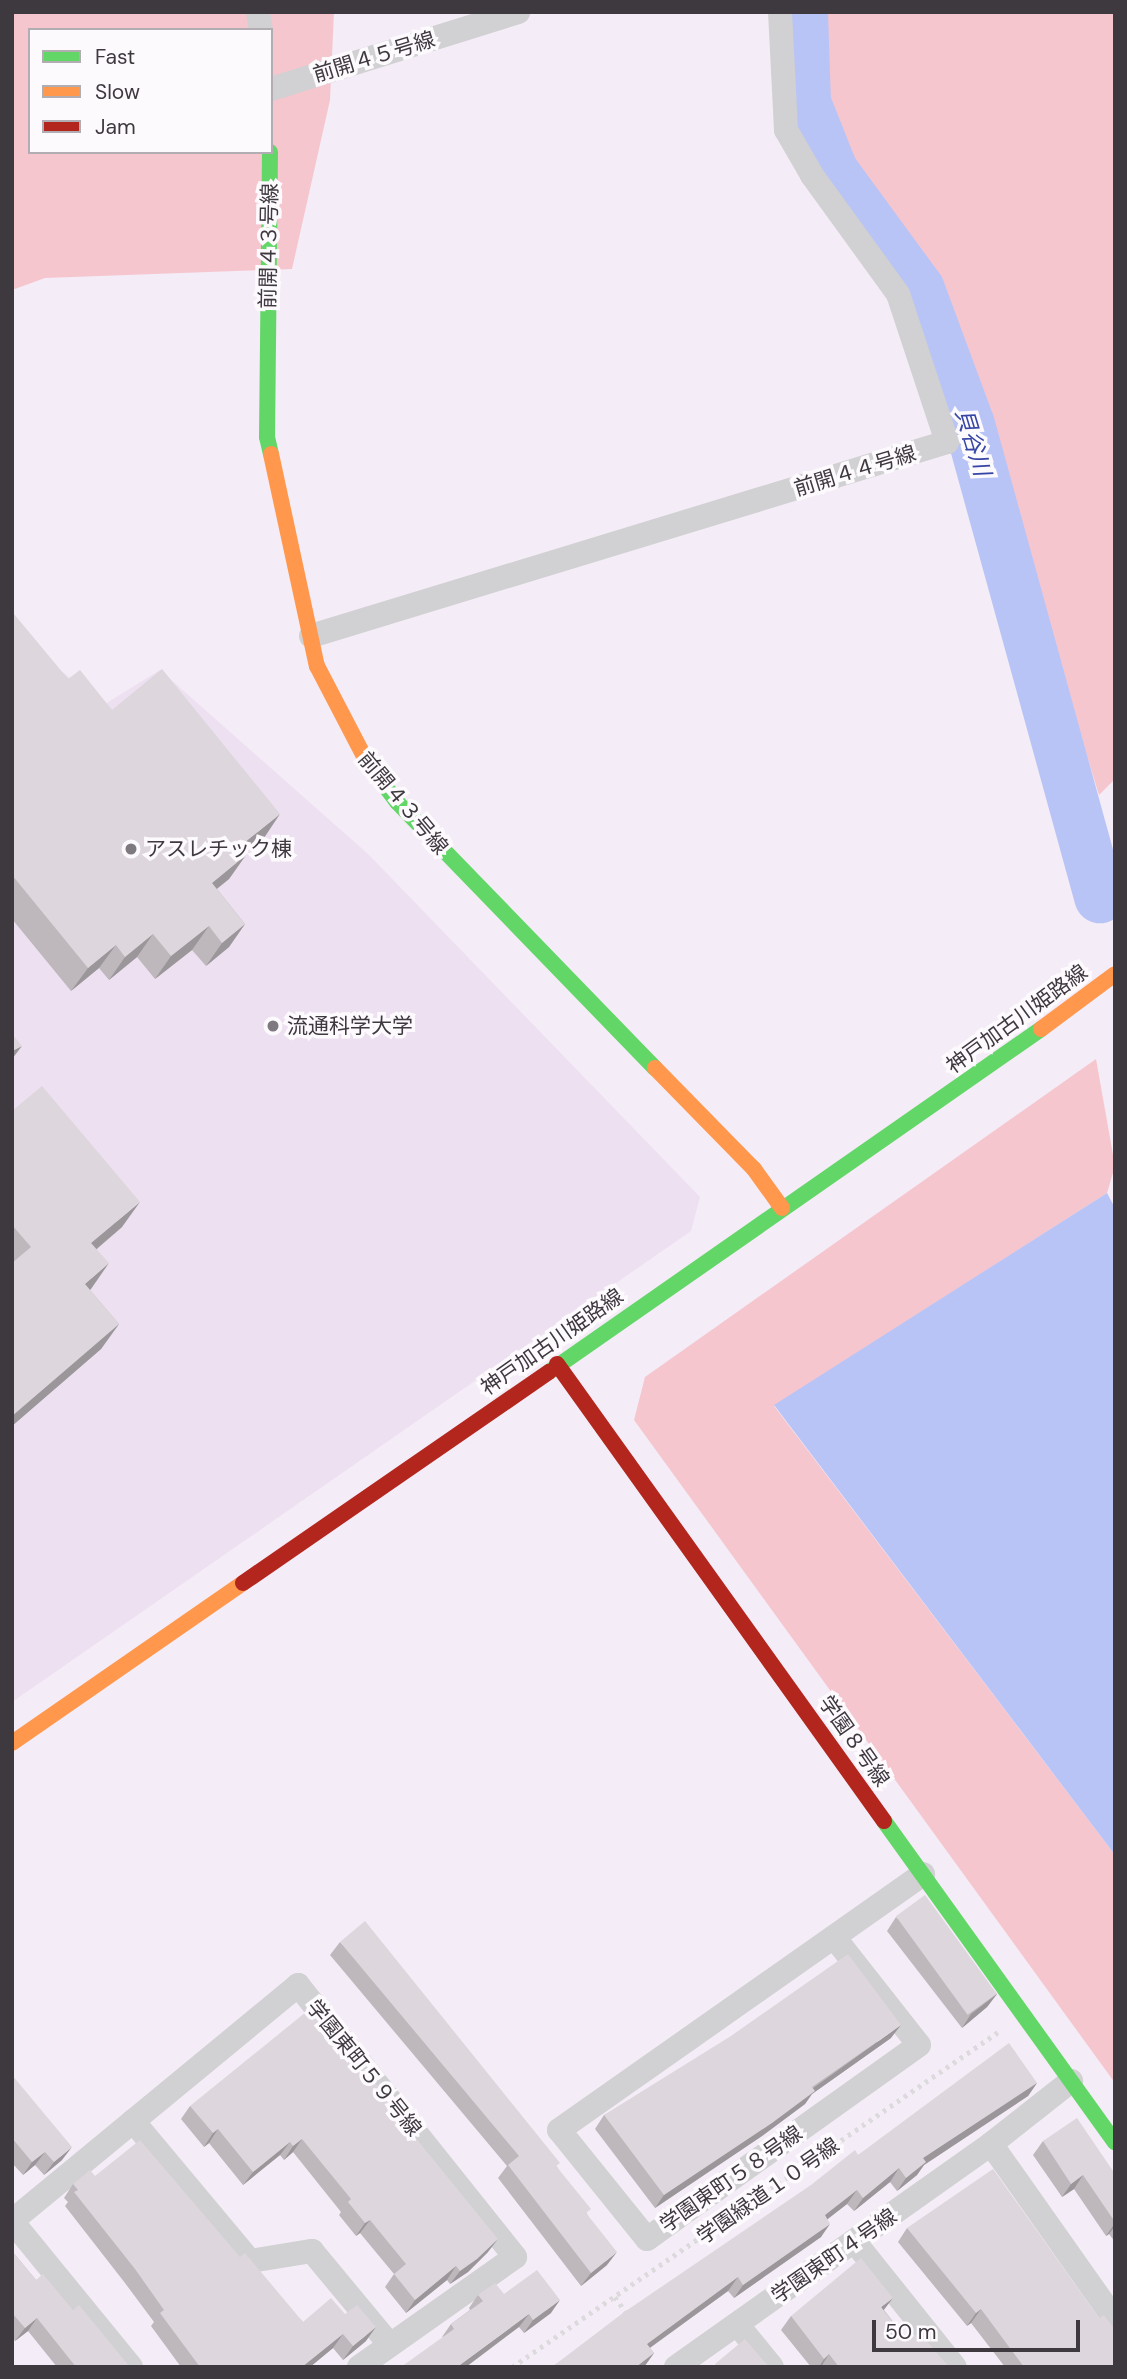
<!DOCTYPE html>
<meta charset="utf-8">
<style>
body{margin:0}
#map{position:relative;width:1127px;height:2379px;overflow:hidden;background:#f4ecf6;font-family:"DM Sans","Noto Sans JP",sans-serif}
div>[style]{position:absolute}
.built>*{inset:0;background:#ede0f0}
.forest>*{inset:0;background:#f6c6cf}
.water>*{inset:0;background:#b9c4f6}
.river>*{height:51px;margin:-25.5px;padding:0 25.5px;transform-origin:25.5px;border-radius:25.5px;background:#b9c4f6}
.path>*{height:4.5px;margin-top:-2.25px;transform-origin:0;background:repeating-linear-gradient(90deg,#dcdadc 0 3.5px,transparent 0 8.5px)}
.street>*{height:24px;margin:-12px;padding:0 12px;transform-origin:12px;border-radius:12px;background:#d1d0d2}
.fast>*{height:16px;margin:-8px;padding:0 8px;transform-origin:8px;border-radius:8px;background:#63d668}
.slow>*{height:16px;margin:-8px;padding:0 8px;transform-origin:8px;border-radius:8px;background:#ff974d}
.jam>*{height:16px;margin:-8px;padding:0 8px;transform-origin:8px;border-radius:8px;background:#b3261e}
.wall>*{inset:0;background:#beb8bd}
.shaded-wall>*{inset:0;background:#9b969a}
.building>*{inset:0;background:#ddd6dc;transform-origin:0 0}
.dots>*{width:19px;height:19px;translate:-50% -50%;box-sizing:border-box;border:4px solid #fdfafe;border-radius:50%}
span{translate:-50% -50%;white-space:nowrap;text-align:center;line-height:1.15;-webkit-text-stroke:7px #fdfafe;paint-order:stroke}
.street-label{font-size:21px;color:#3e393f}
.poi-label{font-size:21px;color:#3e393f}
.left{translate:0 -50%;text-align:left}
.water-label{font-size:23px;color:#3746a5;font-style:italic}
.frame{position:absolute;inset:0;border:14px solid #3e393f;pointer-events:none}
.legend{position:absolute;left:28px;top:28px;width:245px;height:126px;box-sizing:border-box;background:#fdfafe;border:2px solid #b1adb2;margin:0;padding:9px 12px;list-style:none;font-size:21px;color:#3e393f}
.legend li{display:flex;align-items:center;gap:14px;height:35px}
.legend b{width:35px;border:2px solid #b1adb2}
.scale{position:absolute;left:872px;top:2320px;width:208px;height:32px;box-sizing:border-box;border:4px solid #3e393f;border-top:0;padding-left:9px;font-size:21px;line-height:24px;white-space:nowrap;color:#3e393f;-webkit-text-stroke:5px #fdfafe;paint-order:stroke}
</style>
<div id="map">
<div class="built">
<div style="clip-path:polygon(12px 634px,105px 704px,160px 670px,368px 854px,700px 1197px,691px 1231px,12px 1702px)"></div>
</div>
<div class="forest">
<div style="clip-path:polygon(evenodd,12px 12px,334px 12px,330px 100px,292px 269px,45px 278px,12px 290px,12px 12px,30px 30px,271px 30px,271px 152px,30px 152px,30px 30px)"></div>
<div style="clip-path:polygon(812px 12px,1115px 12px,1115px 779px,1099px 795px,943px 288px,841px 161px,816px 85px)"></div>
<div style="clip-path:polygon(1096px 1059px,1115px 1166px,1107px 1193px,774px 1406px,1115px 1855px,1115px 2083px,634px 1420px,645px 1377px)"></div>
</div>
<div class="water">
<div style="clip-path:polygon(1107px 1193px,1115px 1208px,1115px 1855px,774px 1405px)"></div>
</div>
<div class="river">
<div style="left:802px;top:12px;width:90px;rotate:88.1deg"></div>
<div style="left:805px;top:102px;width:73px;rotate:68.3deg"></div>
<div style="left:832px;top:170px;width:147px;rotate:53.8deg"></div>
<div style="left:919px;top:289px;width:144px;rotate:69.7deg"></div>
<div style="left:969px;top:424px;width:491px;rotate:74.6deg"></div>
</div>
<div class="path">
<div style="left:615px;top:2297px;width:24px;rotate:54deg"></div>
<div style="left:512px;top:2367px;width:590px;rotate:-34.58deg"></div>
</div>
<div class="street">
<div style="left:258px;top:12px;width:18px;rotate:81deg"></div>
<div style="left:271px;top:89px;width:259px;rotate:-17.3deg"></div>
<div style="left:311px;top:636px;width:665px;rotate:-16.96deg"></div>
<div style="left:947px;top:442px;width:156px;rotate:-108.3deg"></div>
<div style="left:898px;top:294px;width:147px;rotate:-125.9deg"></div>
<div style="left:812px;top:175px;width:52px;rotate:-120deg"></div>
<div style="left:786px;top:130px;width:118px;rotate:-92.9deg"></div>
<div style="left:834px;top:1937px;width:137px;rotate:51.8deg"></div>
<div style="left:919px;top:2045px;width:334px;rotate:144.5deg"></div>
<div style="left:647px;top:2239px;width:140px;rotate:-128.9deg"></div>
<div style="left:559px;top:2130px;width:445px;rotate:-35.1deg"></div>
<div style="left:133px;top:2121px;width:182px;rotate:50.1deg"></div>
<div style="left:250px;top:2261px;width:63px;rotate:-9.2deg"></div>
<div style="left:312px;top:2251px;width:122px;rotate:50.3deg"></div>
<div style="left:991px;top:2144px;width:102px;rotate:-38.2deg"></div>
<div style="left:12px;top:2221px;width:371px;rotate:-39.5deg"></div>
<div style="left:298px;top:1985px;width:348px;rotate:51.4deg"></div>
<div style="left:515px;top:2257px;width:191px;rotate:144.8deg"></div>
<div style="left:12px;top:2221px;width:188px;rotate:50.8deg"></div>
<div style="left:854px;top:2241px;width:161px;rotate:51.3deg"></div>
<div style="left:737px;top:2324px;width:55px;rotate:50.9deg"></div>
<div style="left:676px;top:2367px;width:386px;rotate:-35.3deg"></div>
<div style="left:991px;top:2144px;width:215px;rotate:54.8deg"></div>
</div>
<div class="fast">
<div style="left:270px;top:152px;width:285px;rotate:90.6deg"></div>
<div style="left:267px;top:437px;width:17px;rotate:77deg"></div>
<div style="left:367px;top:762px;width:50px;rotate:53.1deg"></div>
<div style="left:397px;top:802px;width:371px;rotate:45.9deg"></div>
<div style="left:549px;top:1372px;width:600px;rotate:-34.88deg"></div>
<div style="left:884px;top:1821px;width:396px;rotate:54.3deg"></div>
</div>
<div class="slow">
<div style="left:271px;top:454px;width:217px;rotate:77.8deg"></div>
<div style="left:317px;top:666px;width:108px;rotate:62.5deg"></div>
<div style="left:1041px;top:1029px;width:92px;rotate:-36.6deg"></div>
<div style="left:655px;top:1068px;width:141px;rotate:45.6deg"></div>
<div style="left:754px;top:1169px;width:48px;rotate:54.3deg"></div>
<div style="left:12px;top:1743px;width:281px;rotate:-34.7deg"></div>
</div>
<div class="jam">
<div style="left:557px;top:1364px;width:562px;rotate:54.41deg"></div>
<div style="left:243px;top:1583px;width:372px;rotate:-34.6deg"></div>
</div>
<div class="wall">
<div style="clip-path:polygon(12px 616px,68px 679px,112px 710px,264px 838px,244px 854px,246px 855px,229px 879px,217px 889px,245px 924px,229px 947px,206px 966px,192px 950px,155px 979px,137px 957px,109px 980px,99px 968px,71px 991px,12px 919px)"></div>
<div style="clip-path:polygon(12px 1111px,122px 1227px,97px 1249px,90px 1290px,119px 1324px,101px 1349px,12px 1426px)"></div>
<div style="clip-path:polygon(896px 1917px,997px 1994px,987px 2007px,962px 2028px,887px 1931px)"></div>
<div style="clip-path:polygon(340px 1942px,557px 2167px,587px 2214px,607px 2265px,581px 2286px,498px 2178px,507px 2166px,330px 1955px)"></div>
<div style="clip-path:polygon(891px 2038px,812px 2094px,805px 2104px,762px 2136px,655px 2208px,595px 2129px,604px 2115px)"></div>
<div style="clip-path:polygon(12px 2075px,62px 2160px,44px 2175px,35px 2165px,23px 2175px,12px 2163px)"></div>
<div style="clip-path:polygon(1037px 2083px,1028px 2096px,924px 2165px,917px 2175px,897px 2191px,890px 2182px,854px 2211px,847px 2204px,827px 2219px,821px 2237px,734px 2298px,728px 2291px,650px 2348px,654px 2353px,644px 2367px,552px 2367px,858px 2155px)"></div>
<div style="clip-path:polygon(190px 2106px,401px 2113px,398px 2116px,488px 2252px,468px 2272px,450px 2284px,447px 2280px,406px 2313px,385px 2287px,394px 2274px,360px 2233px,356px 2236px,339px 2215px,341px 2212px,293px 2152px,284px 2160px,280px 2155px,243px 2185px,209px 2143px,204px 2147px,181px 2119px)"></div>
<div style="clip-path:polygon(1043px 2141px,1115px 2174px,1115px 2242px,1109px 2234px,1106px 2236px,1074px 2189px,1062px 2197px,1033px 2155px)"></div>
<div style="clip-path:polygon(95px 2176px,240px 2257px,303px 2322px,366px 2341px,343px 2360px,333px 2348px,310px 2367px,181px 2367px,151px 2326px,154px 2322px,125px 2283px,65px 2206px,68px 2202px,64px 2198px,73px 2184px)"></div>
<div style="clip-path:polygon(907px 2228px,1115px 2367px,1005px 2367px,971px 2323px,967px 2326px,898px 2242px)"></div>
<div style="clip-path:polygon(12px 2251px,36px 2280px,73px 2310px,130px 2367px,57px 2367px,28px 2331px,15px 2341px,12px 2337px)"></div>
<div style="clip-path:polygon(504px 2294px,551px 2313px,524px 2333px,519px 2327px,442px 2337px,451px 2324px,470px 2310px,469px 2308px,478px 2295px)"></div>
<div style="clip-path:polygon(884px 2310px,908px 2341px,949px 2367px,811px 2367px,781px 2330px,791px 2316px)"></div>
</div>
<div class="shaded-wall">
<div style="clip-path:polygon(280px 814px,264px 838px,223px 871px,239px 847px)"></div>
<div style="clip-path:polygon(246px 855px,229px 879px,195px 906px,212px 883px)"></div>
<div style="clip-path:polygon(245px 924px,229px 947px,206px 966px,222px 943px)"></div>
<div style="clip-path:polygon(209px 926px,192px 950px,155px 979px,171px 956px)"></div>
<div style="clip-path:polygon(153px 934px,137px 957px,109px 980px,125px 957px)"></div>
<div style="clip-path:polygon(116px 945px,99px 968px,71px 991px,88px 968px)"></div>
<div style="clip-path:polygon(22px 1046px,12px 1059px,12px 1051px)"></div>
<div style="clip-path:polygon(140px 1202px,122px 1227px,74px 1268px,91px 1243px)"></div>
<div style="clip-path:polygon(109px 1263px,91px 1289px,67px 1309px,85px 1284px)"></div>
<div style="clip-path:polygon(119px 1324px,101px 1349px,12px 1426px,12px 1416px)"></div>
<div style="clip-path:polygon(997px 1994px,987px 2007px,962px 2028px,971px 2014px)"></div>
<div style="clip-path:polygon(901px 2025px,891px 2038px,812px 2094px,805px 2104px,762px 2136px,655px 2208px,664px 2195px)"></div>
<div style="clip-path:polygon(1037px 2083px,1028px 2096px,924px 2165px,917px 2175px,897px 2191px,906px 2178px,923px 2158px)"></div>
<div style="clip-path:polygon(218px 2129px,209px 2143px,204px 2147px,213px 2133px)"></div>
<div style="clip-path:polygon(302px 2139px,293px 2152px,284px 2160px,293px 2146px)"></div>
<div style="clip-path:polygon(290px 2142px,280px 2155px,243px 2185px,253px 2172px)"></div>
<div style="clip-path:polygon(72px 2147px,62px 2160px,44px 2175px,54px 2162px)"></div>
<div style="clip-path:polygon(45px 2152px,35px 2165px,23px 2175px,32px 2162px)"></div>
<div style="clip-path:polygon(899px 2168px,890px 2182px,854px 2211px,863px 2198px)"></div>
<div style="clip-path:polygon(1083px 2175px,1074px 2189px,1062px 2197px,1071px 2184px)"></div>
<div style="clip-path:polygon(857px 2190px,847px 2204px,815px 2229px,825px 2215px)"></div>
<div style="clip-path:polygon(370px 2220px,360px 2233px,356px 2236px,365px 2223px)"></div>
<div style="clip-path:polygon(1115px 2223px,1115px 2226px,1109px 2234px,1106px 2236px)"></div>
<div style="clip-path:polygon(830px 2224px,821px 2237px,734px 2298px,743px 2285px)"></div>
<div style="clip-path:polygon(498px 2239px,488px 2252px,468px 2272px,450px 2284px,460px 2271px)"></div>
<div style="clip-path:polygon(617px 2252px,607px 2265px,581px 2286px,591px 2273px)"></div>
<div style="clip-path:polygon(456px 2266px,447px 2280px,406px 2313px,415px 2300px)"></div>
<div style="clip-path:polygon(738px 2277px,728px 2291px,637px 2357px,647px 2344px)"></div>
<div style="clip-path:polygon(893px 2298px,883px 2311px,881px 2307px)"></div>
<div style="clip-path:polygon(560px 2300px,551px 2313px,524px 2333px,533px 2320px)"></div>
<div style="clip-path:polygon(981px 2309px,971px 2323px,967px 2326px,976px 2313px)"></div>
<div style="clip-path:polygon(529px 2314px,519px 2327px,466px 2367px,457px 2367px)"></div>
<div style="clip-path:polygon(37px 2318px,28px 2331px,15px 2341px,25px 2328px)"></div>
<div style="clip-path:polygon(376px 2327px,366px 2341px,343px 2360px,353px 2346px)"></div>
<div style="clip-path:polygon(343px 2334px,333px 2348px,310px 2367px,302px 2367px)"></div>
<div style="clip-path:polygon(654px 2353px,644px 2367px,636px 2367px)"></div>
<div style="clip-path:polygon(829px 2354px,821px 2367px,819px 2367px,824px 2359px)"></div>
</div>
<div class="building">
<div style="clip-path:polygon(14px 614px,68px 679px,80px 670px,112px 710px,162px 669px,280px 814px,239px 847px,246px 855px,212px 883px,245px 924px,222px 943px,209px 926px,171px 956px,153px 934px,125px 957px,116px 945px,88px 968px,12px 875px,12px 616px)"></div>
<div style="clip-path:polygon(12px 1034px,22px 1046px,12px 1051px)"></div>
<div style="clip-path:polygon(42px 1086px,140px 1202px,91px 1243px,109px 1263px,85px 1284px,119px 1324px,12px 1416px,12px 1263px,31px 1247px,12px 1225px,12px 1111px)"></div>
<div style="left:925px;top:1895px;width:122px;height:36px;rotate:54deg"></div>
<div style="clip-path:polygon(365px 1921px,560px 2163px,556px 2166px,591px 2209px,586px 2213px,617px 2252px,591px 2273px,508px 2165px,519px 2156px,340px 1942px)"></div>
<div style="clip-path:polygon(848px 1954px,901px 2025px,812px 2087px,815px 2091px,772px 2123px,664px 2195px,604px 2115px,731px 2036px)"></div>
<div style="clip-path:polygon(311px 2008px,401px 2113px,397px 2115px,498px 2239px,477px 2259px,460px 2271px,456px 2266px,415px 2300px,394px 2274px,406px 2264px,370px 2220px,365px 2223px,348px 2202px,351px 2199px,302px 2139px,293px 2146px,290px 2142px,253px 2172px,218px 2129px,213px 2133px,190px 2106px)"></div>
<div style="clip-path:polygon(1009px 2043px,1037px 2083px,923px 2158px,926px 2162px,906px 2178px,899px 2168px,863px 2198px,857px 2190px,825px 2215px,830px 2224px,743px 2285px,738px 2277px,647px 2344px,654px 2353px,636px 2367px,552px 2367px,623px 2313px,811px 2185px,855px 2150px,858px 2155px)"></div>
<div style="clip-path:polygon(12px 2075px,72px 2147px,54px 2162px,45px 2152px,32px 2162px,12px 2138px)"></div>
<div style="clip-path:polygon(1077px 2118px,1115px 2174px,1115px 2222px,1083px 2175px,1071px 2184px,1043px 2141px)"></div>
<div style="clip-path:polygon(140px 2140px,240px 2257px,245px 2253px,303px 2322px,331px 2298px,345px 2314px,357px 2305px,376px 2327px,353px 2346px,343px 2334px,302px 2367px,200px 2367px,160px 2313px,164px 2310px,135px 2269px,74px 2192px,78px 2190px,73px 2184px,90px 2170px,95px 2176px)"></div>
<div style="clip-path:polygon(993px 2169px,1099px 2318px,1104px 2315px,1115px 2330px,1115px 2367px,1024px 2367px,981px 2309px,976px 2313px,907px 2228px)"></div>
<div style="clip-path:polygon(12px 2251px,36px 2280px,43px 2274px,73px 2310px,79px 2305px,130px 2367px,76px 2367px,37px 2318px,25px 2328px,12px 2313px)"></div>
<div style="clip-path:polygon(861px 2258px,893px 2298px,881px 2307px,908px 2341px,919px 2332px,949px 2367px,839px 2367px,829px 2354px,824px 2359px,791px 2316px)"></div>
<div style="clip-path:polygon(537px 2270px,560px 2300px,533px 2320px,529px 2314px,457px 2367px,401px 2367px,454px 2329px,451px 2324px,483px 2301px,478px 2295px,495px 2283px,504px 2294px)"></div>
<div style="clip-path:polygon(745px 2339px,769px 2367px,717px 2367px,715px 2364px)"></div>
</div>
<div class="dots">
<div style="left:131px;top:849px;background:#7e787f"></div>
<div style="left:273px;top:1026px;background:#7e787f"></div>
</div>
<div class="street-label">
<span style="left:374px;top:57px;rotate:-17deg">前開４５号線</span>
<span style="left:269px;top:246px;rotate:-89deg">前開４３号線</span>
<span style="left:855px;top:471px;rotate:-17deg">前開４４号線</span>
<span style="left:403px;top:803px;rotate:50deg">前開４３号線</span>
<span style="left:1017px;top:1019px;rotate:-36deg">神戸加古川姫路線</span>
<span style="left:552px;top:1342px;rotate:-35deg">神戸加古川姫路線</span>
<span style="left:854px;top:1741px;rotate:55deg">学園８号線</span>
<span style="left:364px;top:2068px;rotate:51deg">学園東町５９号線</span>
<span style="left:731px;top:2179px;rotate:-35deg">学園東町５８号線</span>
<span style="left:768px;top:2191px;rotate:-35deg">学園緑道１０号線</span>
<span style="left:834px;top:2256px;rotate:-35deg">学園東町４号線</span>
</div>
<div class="poi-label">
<span class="left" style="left:145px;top:849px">アスレチック棟</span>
<span class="left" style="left:287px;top:1026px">流通科学大学</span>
</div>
<div class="water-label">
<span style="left:973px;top:442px;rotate:73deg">貝谷川</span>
</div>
<div class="frame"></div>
<ul class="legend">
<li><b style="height:9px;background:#63d668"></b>Fast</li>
<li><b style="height:9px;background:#ff974d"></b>Slow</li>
<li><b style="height:9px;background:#b3261e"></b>Jam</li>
</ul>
<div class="scale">50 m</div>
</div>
